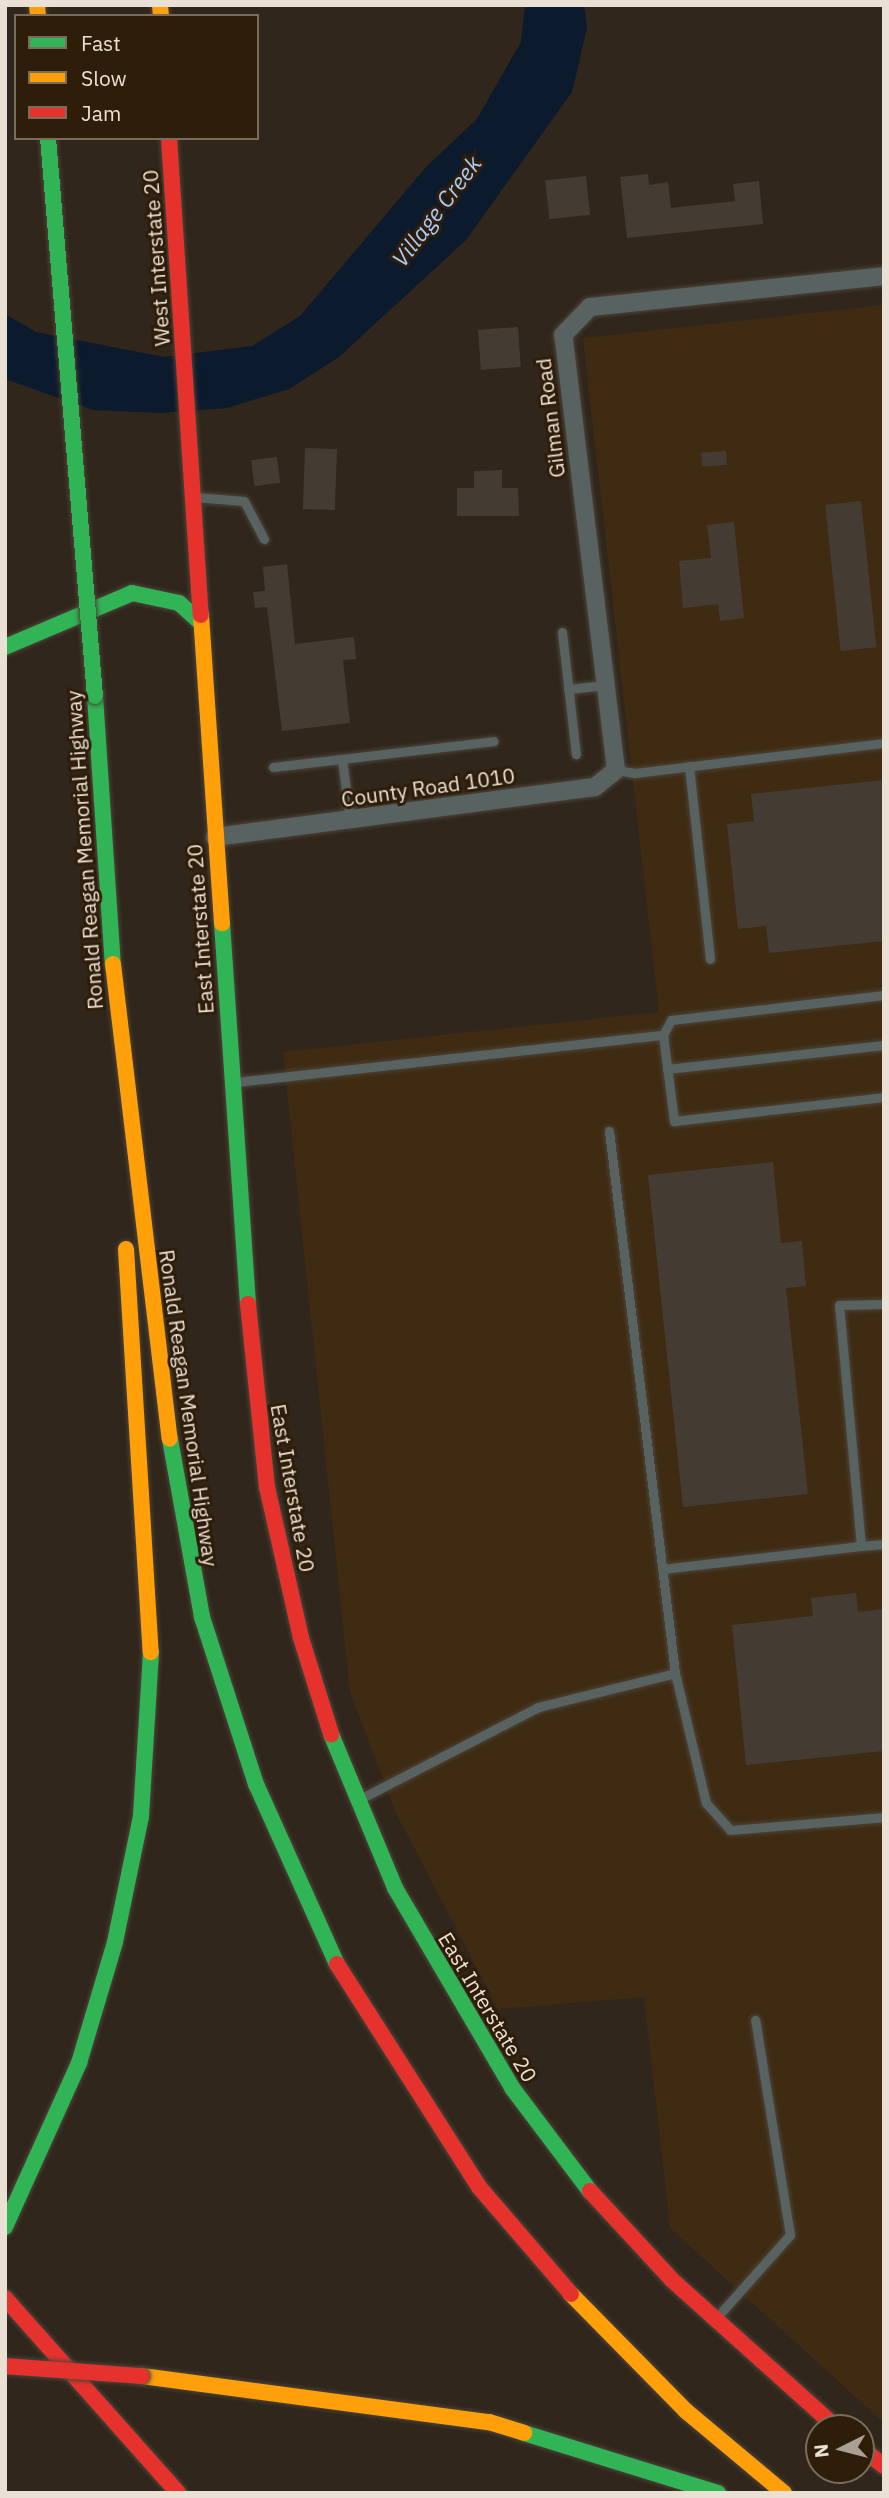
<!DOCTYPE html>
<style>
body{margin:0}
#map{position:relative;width:889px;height:2498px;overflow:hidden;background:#30261b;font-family:"IBM Plex Sans",sans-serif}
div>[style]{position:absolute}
.built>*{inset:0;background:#3f2b12}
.water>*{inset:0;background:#0c1a2d}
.building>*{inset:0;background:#443c33;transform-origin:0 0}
.roads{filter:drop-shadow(0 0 2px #4c443a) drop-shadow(0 0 2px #4c443a)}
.lane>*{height:9px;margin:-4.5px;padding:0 4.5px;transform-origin:4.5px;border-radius:4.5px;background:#586361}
.street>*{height:18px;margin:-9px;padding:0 9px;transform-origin:9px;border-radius:9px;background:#586361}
.fast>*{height:16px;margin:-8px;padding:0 8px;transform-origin:8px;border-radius:8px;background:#30b455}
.slow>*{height:16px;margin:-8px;padding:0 8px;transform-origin:8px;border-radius:8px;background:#ff9f0a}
.jam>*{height:16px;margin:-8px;padding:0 8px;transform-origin:8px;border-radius:8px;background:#e5322d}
.bridges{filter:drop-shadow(0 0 2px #4c443a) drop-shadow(0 0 2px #4c443a)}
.fast-bridge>*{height:16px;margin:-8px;padding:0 8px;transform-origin:8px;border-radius:8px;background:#30b455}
.jam-bridge>*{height:16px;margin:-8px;padding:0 8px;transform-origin:8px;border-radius:8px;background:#e5322d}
span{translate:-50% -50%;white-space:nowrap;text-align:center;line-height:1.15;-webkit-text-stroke:6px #2e1d09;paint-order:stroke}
.street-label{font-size:21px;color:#ebe0d4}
.water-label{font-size:23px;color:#a6cbfd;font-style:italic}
.frame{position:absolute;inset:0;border:7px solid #ebe0d4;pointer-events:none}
.legend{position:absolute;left:14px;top:14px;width:245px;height:126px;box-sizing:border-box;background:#2e1d09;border:2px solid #7a6b5a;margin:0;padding:9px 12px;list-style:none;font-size:21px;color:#ebe0d4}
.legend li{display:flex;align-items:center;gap:14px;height:35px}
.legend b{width:35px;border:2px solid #7a6b5a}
.north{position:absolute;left:805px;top:2414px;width:70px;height:70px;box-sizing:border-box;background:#2e1d09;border:2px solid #7a6b5a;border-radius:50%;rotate:264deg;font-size:19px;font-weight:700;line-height:28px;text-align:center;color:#ebe0d4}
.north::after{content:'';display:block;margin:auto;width:24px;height:32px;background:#aa9f93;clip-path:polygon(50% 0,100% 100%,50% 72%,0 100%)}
</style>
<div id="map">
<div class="built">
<div style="clip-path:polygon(884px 305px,884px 2423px,670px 2228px,644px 1997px,498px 2009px,396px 1813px,350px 1692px,283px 1052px,659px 1012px,583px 338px)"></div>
</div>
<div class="water">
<div style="clip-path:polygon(525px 5px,584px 5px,587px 28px,572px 92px,466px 240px,339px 357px,289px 389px,227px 408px,159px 413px,93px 410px,5px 379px,5px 314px,36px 332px,164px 357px,252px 346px,300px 316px,426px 167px,477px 119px,521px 42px)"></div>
</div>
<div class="building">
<div style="clip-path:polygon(648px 174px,649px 185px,668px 182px,671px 208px,735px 201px,733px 184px,759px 181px,763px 224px,627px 238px,620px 177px)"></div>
<div style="left:586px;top:176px;width:39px;height:41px;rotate:84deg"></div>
<div style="left:518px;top:327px;width:40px;height:40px;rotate:86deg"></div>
<div style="left:305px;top:448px;width:32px;height:61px;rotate:2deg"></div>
<div style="left:726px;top:451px;width:14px;height:25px;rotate:86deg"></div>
<div style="left:277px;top:457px;width:26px;height:26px;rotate:83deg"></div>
<div style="clip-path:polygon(502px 470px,502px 488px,518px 488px,519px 516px,457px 516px,457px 488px,474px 488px,474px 471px)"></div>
<div style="left:861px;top:501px;width:147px;height:36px;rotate:84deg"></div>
<div style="clip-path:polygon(734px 522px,744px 618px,720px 621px,718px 604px,683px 608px,679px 561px,711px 558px,707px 525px)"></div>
<div style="clip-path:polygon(287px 564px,295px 644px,354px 637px,356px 659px,343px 660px,350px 723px,282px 731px,267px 607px,255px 608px,253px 592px,265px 591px,263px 567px)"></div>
<div style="clip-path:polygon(884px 780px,884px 941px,769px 953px,766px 926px,738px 929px,727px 824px,754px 821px,751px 794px)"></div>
<div style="clip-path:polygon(773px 1162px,781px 1243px,802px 1241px,806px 1286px,786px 1288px,808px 1494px,683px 1507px,648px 1175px)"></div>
<div style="clip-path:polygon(856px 1593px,858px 1612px,884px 1609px,884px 1751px,746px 1765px,732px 1625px,813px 1616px,811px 1598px)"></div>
</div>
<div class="roads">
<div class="lane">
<div style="left:195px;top:497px;width:49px;rotate:4.7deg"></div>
<div style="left:244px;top:501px;width:43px;rotate:62.2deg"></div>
<div style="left:562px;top:632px;width:123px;rotate:83.5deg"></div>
<div style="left:568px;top:689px;width:36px;rotate:-6deg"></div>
<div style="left:342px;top:759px;width:62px;rotate:82.5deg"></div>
<div style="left:689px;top:766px;width:194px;rotate:83.8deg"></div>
<div style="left:273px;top:767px;width:222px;rotate:-6.7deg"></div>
<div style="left:616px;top:770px;width:19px;rotate:9deg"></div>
<div style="left:635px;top:773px;width:251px;rotate:-6.9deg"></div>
<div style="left:884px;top:995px;width:214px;rotate:173.3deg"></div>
<div style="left:671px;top:1020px;width:17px;rotate:118deg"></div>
<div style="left:663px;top:1035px;width:87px;rotate:82.7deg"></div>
<div style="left:674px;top:1121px;width:211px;rotate:-6.5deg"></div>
<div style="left:667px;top:1069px;width:218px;rotate:-6.3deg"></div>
<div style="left:236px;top:1082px;width:430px;rotate:-6.3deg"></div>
<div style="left:861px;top:1546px;width:23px;rotate:-5deg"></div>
<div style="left:662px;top:1569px;width:200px;rotate:-6.6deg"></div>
<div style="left:861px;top:1546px;width:242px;rotate:-95.2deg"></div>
<div style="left:839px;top:1305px;width:45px;rotate:-1.3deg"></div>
<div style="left:675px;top:1673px;width:134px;rotate:76.6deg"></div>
<div style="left:706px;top:1803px;width:36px;rotate:48deg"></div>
<div style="left:730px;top:1830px;width:155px;rotate:-4.8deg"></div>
<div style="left:360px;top:1799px;width:200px;rotate:-27.3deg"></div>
<div style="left:538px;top:1707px;width:141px;rotate:-13.9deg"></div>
<div style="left:675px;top:1673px;width:546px;rotate:-96.94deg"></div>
<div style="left:718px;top:2316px;width:108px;rotate:-48.4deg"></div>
<div style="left:790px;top:2235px;width:218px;rotate:-99.2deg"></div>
</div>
<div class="street">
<div style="left:215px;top:837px;width:383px;rotate:-7.5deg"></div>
<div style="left:595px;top:787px;width:27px;rotate:-39deg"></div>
<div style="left:616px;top:770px;width:438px;rotate:-96.9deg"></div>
<div style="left:563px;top:335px;width:39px;rotate:-46deg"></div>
<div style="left:590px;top:307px;width:296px;rotate:-6deg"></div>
</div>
<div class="fast">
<div style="left:5px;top:647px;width:138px;rotate:-23deg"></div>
<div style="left:132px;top:593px;width:48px;rotate:12deg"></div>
<div style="left:179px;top:603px;width:27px;rotate:42deg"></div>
<div style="left:95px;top:696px;width:269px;rotate:86.2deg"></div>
<div style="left:222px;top:923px;width:382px;rotate:86.1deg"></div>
<div style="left:170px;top:1439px;width:181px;rotate:79.8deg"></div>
<div style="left:202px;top:1617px;width:176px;rotate:72.1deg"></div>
<div style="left:256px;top:1784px;width:197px;rotate:65.8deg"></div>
<div style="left:331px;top:1734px;width:167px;rotate:67.4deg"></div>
<div style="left:395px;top:1888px;width:233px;rotate:59.6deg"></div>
<div style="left:513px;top:2089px;width:128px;rotate:53deg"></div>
<div style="left:5px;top:2227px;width:180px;rotate:-65.7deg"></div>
<div style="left:79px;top:2063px;width:126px;rotate:-73.4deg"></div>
<div style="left:115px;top:1942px;width:129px;rotate:-78.3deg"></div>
<div style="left:141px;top:1816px;width:164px;rotate:-86.5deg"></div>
<div style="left:524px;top:2433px;width:203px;rotate:17.2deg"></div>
</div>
<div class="slow">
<div style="left:37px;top:5px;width:11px;rotate:85deg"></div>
<div style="left:160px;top:5px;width:11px;rotate:85deg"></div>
<div style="left:201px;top:615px;width:309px;rotate:86.1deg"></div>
<div style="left:113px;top:964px;width:478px;rotate:83.2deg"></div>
<div style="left:126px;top:1249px;width:404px;rotate:86.5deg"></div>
<div style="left:571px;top:2294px;width:164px;rotate:45.5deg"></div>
<div style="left:686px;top:2411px;width:128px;rotate:39.9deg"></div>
<div style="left:142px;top:2376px;width:350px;rotate:7.6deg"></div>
<div style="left:489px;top:2422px;width:37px;rotate:17deg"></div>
</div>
<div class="jam">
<div style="left:169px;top:138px;width:478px;rotate:86.2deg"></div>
<div style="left:248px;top:1304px;width:184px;rotate:84.1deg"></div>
<div style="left:267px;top:1487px;width:155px;rotate:77.3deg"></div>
<div style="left:301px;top:1638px;width:101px;rotate:72.6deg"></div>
<div style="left:337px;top:1964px;width:264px;rotate:57.5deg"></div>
<div style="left:479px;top:2187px;width:141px;rotate:49.3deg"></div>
<div style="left:590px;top:2191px;width:121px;rotate:47.3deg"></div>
<div style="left:672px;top:2280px;width:222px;rotate:41.9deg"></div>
<div style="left:5px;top:2298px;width:261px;rotate:48.4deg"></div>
<div style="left:861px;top:2448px;width:29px;rotate:38deg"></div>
</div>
</div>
<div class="bridges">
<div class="fast-bridge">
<div style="left:48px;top:138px;width:560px;rotate:85.19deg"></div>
</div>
<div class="jam-bridge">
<div style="left:5px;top:2366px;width:137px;rotate:4.2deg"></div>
</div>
</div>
<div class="street-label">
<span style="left:156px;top:258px;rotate:-94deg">West Interstate 20</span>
<span style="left:550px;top:418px;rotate:-97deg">Gilman Road</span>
<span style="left:428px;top:787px;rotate:-8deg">County Road 1010</span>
<span style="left:84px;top:850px;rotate:-94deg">Ronald Reagan Memorial Highway</span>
<span style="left:200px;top:929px;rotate:-94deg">East Interstate 20</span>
<span style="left:189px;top:1408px;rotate:82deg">Ronald Reagan Memorial Highway</span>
<span style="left:293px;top:1488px;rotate:80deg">East Interstate 20</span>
<span style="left:488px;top:2007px;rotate:59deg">East Interstate 20</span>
</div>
<div class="water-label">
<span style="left:436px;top:211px;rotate:-53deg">Village Creek</span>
</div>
<div class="frame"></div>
<ul class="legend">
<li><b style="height:9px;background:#30b455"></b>Fast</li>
<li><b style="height:9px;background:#ff9f0a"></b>Slow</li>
<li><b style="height:9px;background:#e5322d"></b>Jam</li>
</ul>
<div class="north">N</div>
</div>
